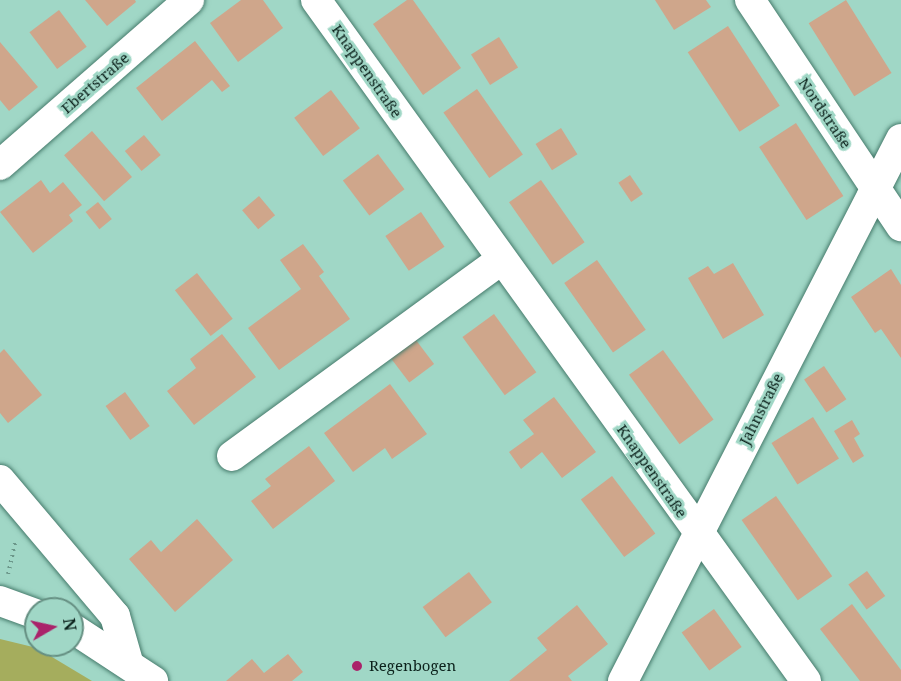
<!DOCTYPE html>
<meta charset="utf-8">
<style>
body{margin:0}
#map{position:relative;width:901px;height:681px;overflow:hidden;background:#a0d7c6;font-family:"Noto Serif",serif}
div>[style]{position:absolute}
.green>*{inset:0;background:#a5ad5d}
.building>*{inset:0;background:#cfa68b;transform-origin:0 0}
.path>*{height:4px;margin-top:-2px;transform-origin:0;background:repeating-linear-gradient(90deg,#6b9689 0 1.5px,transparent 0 6px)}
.roads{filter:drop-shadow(0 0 2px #467b6c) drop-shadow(0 0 2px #467b6c)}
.minor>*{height:30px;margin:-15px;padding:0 15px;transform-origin:15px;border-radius:15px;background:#fff}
.dots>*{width:16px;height:16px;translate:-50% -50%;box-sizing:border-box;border:3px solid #a0d7c6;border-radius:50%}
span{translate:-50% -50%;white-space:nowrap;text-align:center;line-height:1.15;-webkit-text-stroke:6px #a0d7c6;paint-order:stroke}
.street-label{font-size:15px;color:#0c221c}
.poi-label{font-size:15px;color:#0c221c}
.left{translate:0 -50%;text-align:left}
.north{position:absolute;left:24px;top:597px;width:60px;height:60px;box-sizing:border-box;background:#a0d7c6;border:2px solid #658f82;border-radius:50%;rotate:81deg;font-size:16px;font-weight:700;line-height:24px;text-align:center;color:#0c221c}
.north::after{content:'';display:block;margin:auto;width:21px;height:27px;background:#aa236a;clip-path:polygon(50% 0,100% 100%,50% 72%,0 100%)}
</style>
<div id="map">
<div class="green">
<div style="clip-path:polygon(0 639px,37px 648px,92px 681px,0 681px)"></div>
</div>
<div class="building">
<div style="clip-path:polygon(85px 0,135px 0,136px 2px,107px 26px)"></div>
<div style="clip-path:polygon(241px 0,263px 0,283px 28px,238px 62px,210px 23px)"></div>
<div style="clip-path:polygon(407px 0,413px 0,461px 68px,423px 95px,373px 24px)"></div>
<div style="clip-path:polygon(655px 0,706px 0,711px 7px,674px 30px)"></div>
<div style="left:846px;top:0;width:86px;height:44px;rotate:58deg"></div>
<div style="left:59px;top:10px;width:46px;height:37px;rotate:53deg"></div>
<div style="left:728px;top:26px;width:95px;height:48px;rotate:57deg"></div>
<div style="left:499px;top:37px;width:36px;height:33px;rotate:58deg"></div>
<div style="clip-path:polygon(195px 41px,230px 86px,222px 92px,212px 80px,162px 121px,136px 88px)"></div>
<div style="clip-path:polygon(0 42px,38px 87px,9px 111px,0 100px)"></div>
<div style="left:477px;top:89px;width:80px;height:41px;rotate:55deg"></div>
<div style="left:331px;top:90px;width:48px;height:46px;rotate:53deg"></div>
<div style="left:796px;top:123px;width:87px;height:44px;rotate:57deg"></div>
<div style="left:561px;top:128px;width:31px;height:30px;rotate:58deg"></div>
<div style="left:92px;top:131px;width:61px;height:37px;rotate:49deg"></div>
<div style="left:144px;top:135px;width:26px;height:25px;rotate:50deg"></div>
<div style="left:378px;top:154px;width:44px;height:44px;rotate:53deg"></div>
<div style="left:630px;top:175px;width:23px;height:14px;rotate:56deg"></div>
<div style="clip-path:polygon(41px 180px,50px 193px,63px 182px,82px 205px,69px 215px,73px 221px,33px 253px,0 212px)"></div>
<div style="left:541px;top:180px;width:76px;height:39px;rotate:55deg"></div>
<div style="left:259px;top:196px;width:25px;height:22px;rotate:50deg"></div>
<div style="left:98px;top:202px;width:22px;height:16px;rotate:51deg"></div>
<div style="left:421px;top:212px;width:42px;height:43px;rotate:56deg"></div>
<div style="clip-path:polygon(303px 244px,324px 272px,319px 276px,350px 319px,279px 370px,248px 328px,301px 289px,280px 260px)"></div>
<div style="left:597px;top:260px;width:85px;height:40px;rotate:55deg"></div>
<div style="clip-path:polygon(733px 263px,764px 315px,723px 339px,688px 278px,708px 266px,714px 274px)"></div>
<div style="clip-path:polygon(891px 269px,901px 285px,901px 358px,881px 329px,875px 333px,851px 297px)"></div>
<div style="left:197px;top:273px;width:58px;height:28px;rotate:52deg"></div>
<div style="left:494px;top:314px;width:72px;height:39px;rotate:54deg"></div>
<div style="clip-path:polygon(222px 334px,256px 377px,194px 425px,167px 391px,196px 368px,190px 359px)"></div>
<div style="left:416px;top:340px;width:30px;height:31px;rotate:53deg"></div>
<div style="clip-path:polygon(4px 349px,42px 395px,8px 423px,0 413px,0 353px)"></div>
<div style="left:663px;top:350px;width:86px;height:42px;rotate:54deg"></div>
<div style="left:824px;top:366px;width:40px;height:24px;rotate:56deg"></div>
<div style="clip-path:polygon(390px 384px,427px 434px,392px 459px,385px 448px,353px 472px,324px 433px)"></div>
<div style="left:125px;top:392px;width:42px;height:24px;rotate:54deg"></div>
<div style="clip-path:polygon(554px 397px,596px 452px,562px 478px,542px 452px,521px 469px,509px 452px,534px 434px,523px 420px)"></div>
<div style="left:813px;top:417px;width:49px;height:49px;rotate:58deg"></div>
<div style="clip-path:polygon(852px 420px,860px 434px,854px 438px,864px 456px,853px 463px,834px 431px)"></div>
<div style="clip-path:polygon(309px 446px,335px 481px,273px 529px,251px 501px,271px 486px,265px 479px)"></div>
<div style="left:612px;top:476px;width:72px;height:39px;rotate:53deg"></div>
<div style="left:776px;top:496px;width:98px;height:42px;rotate:55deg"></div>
<div style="clip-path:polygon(197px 519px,233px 560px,175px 612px,129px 559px,151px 540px,161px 552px)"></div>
<div style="left:867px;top:571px;width:31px;height:23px;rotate:54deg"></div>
<div style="left:469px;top:572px;width:38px;height:58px;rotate:53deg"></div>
<div style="clip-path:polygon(852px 604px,901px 670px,901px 681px,860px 681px,820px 629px)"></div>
<div style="clip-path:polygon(577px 605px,608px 644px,568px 676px,572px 681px,509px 681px,547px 650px,537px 638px)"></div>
<div style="left:714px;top:609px;width:47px;height:40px;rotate:54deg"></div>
<div style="clip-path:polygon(288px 654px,303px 672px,292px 681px,226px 681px,252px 659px,264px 673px)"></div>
</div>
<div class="path">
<div style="left:8px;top:574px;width:32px;rotate:-77deg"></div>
</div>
<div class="roads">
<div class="minor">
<div style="left:316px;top:0;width:839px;rotate:54.26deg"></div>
<div style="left:750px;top:0;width:272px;rotate:56.3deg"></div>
<div style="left:0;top:165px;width:251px;rotate:-41.1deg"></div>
<div style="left:232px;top:456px;width:333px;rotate:-36.1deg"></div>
<div style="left:0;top:480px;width:178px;rotate:49.8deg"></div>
<div style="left:115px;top:616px;width:48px;rotate:74.2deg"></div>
<div style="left:0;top:601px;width:38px;rotate:20deg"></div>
<div style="left:72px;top:628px;width:97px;rotate:33.2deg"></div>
<div style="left:623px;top:681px;width:609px;rotate:-62.85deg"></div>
</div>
</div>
<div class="dots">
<div style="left:357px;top:666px;background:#aa236a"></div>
</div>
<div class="street-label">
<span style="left:367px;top:71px;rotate:55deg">Knappenstraße</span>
<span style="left:95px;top:83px;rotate:-41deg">Ebertstraße</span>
<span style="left:825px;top:113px;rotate:56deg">Nordstraße</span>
<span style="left:761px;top:409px;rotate:-63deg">Jahnstraße</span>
<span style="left:652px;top:471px;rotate:55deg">Knappenstraße</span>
</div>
<div class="poi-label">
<span class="left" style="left:369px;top:666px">Regenbogen</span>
</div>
<div class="north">N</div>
</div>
